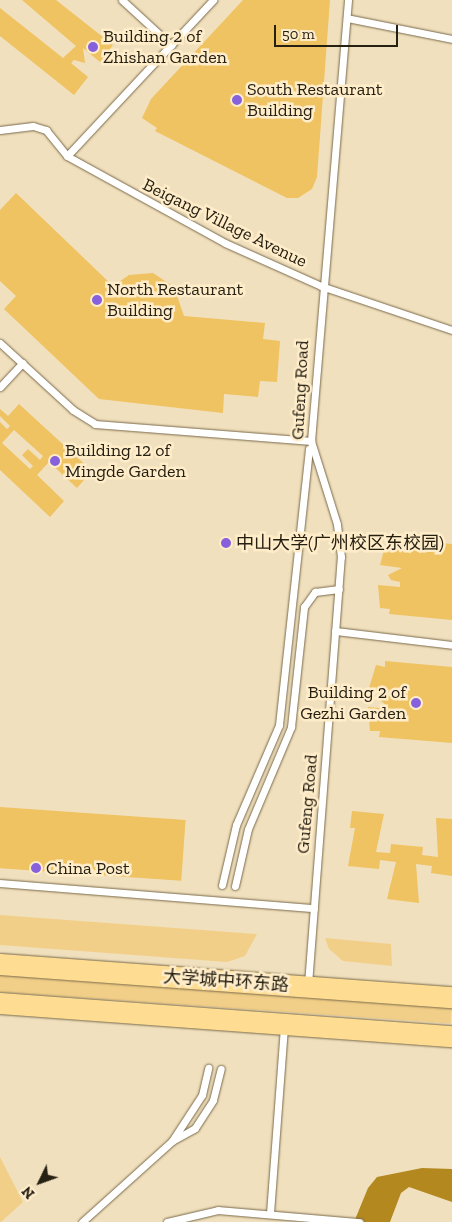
<!DOCTYPE html>
<meta charset="utf-8">
<style>
body{margin:0}
#map{position:relative;width:452px;height:1222px;overflow:hidden;background:#f1e0bd;font-family:"Zilla Slab","Noto Sans SC",serif}
div>[style]{position:absolute}
.green>*{inset:0;background:#f2cf88;transform-origin:0 0}
.water>*{inset:0;background:#b3881f}
.building>*{inset:0;background:#efc262;transform-origin:0 0}
.roads{filter:drop-shadow(0 0 1px #7a6a4b) drop-shadow(0 0 1px #7a6a4b)}
.service>*{height:7px;margin:-3.5px;padding:0 3.5px;transform-origin:3.5px;border-radius:3.5px;background:#fff}
.primary>*{height:21px;margin:-10.5px;padding:0 10.5px;transform-origin:10.5px;border-radius:10.5px;background:#fedd92}
.dots>*{width:14px;height:14px;translate:-50% -50%;box-sizing:border-box;border:2px solid #ffedca;border-radius:50%}
span{translate:-50% -50%;white-space:nowrap;text-align:center;line-height:1.15;-webkit-text-stroke:5px #ffedca;paint-order:stroke}
.poi-label{font-size:18px;color:#262013}
.left{translate:0 -50%;text-align:left}
.right{translate:-100% -50%;text-align:right}
.street-label{font-size:18px;color:#262013}
.north{position:absolute;left:15px;top:1157px;width:50px;height:50px;-webkit-text-stroke:4px #ffedca;paint-order:stroke;rotate:228deg;font-size:14px;font-weight:700;line-height:20px;text-align:center;color:#262013}
.north::after{content:'';display:block;margin:auto;width:18px;height:22px;background:#262013;clip-path:polygon(50% 0,100% 100%,50% 72%,0 100%)}
.scale{position:absolute;left:274px;top:25px;width:124px;height:22px;box-sizing:border-box;border:2px solid #262013;border-top:0;padding-left:6px;font-size:15px;line-height:18px;white-space:nowrap;color:#262013;-webkit-text-stroke:4px #ffedca;paint-order:stroke}
</style>
<div id="map">
<div class="green">
<div style="clip-path:polygon(0 915px,257px 934px,245px 956px,227px 962px,0 945px)"></div>
<div style="clip-path:polygon(325px 938px,391px 944px,392px 966px,343px 961px,329px 949px)"></div>
<div style="left:0;top:974px;width:453px;height:18px;rotate:4deg"></div>
<div style="clip-path:polygon(0 1157px,23px 1202px,1px 1222px,0 1222px)"></div>
</div>
<div class="water">
<div style="clip-path:polygon(422px 1168px,452px 1169px,452px 1202px,409px 1187px,401px 1193px,390px 1222px,354px 1222px,368px 1188px,377px 1177px)"></div>
</div>
<div class="building">
<div style="clip-path:polygon(22px 0,56px 0,113px 45px,100px 62px,83px 48px,85px 63px,74px 60px,71px 63px,88px 77px,74px 95px,0 36px,0 8px,63px 58px,76px 46px)"></div>
<div style="clip-path:polygon(243px 0,330px 0,317px 177px,312px 189px,298px 198px,287px 198px,155px 131px,157px 128px,142px 118px,151px 99px)"></div>
<div style="clip-path:polygon(16px 193px,113px 286px,129px 275px,153px 273px,174px 287px,184px 316px,265px 323px,263px 339px,280px 341px,277px 382px,260px 381px,258px 397px,224px 394px,223px 413px,99px 399px,4px 309px,16px 296px,0 281px,0 210px)"></div>
<div style="clip-path:polygon(evenodd,19px 404px,92px 471px,77px 488px,49px 462px,37px 475px,64px 501px,50px 517px,0 470px,0 422px,7px 429px,10px 426px,0 416px,0 409px,8px 416px,19px 404px,14px 430px,43px 456px,40px 460px,28px 449px,22px 455px,33px 466px,30px 469px,2px 443px,14px 430px)"></div>
<div style="clip-path:polygon(396px 539px,452px 544px,452px 620px,389px 614px,390px 609px,380px 608px,378px 585px,400px 587px,400px 582px,391px 580px,388px 575px,402px 568px,380px 565px,386px 543px,396px 543px)"></div>
<div style="clip-path:polygon(385px 661px,452px 667px,452px 743px,379px 737px,380px 731px,370px 731px,368px 707px,390px 709px,378px 698px,392px 695px,392px 690px,369px 688px,376px 665px,385px 667px)"></div>
<div style="left:0;top:807px;width:186px;height:61px;rotate:4deg"></div>
<div style="clip-path:polygon(352px 811px,384px 814px,376px 852px,390px 853px,391px 844px,423px 847px,422px 855px,438px 857px,436px 818px,452px 819px,452px 876px,431px 873px,432px 866px,416px 864px,419px 903px,387px 899px,396px 862px,380px 860px,379px 869px,348px 866px,355px 828px,350px 828px)"></div>
</div>
<div class="roads">
<div class="service">
<div style="left:122px;top:0;width:67px;rotate:42.6deg"></div>
<div style="left:347px;top:18px;width:107px;rotate:11.3deg"></div>
<div style="left:0;top:130px;width:33px;rotate:-7deg"></div>
<div style="left:33px;top:126px;width:14px;rotate:17deg"></div>
<div style="left:46px;top:130px;width:33px;rotate:51deg"></div>
<div style="left:67px;top:156px;width:180px;rotate:28.8deg"></div>
<div style="left:225px;top:243px;width:105px;rotate:24.1deg"></div>
<div style="left:321px;top:286px;width:138px;rotate:18.6deg"></div>
<div style="left:67px;top:156px;width:214px;rotate:-46.9deg"></div>
<div style="left:0;top:343px;width:99px;rotate:42.5deg"></div>
<div style="left:73px;top:410px;width:26px;rotate:32deg"></div>
<div style="left:95px;top:424px;width:217px;rotate:4.5deg"></div>
<div style="left:0;top:387px;width:33px;rotate:-47deg"></div>
<div style="left:335px;top:631px;width:118px;rotate:6.8deg"></div>
<div style="left:0;top:883px;width:315px;rotate:4.6deg"></div>
<div style="left:222px;top:885px;width:62px;rotate:-76.9deg"></div>
<div style="left:236px;top:825px;width:109px;rotate:-66.7deg"></div>
<div style="left:279px;top:725px;width:278px;rotate:-83.8deg"></div>
<div style="left:235px;top:886px;width:58px;rotate:-77.2deg"></div>
<div style="left:248px;top:829px;width:111px;rotate:-67.1deg"></div>
<div style="left:291px;top:727px;width:121px;rotate:-83.8deg"></div>
<div style="left:304px;top:607px;width:19px;rotate:-54deg"></div>
<div style="left:315px;top:592px;width:24px;rotate:-7deg"></div>
<div style="left:308px;top:984px;width:428px;rotate:-85.6deg"></div>
<div style="left:341px;top:557px;width:33px;rotate:-97deg"></div>
<div style="left:337px;top:524px;width:87px;rotate:-107.4deg"></div>
<div style="left:311px;top:441px;width:443px;rotate:-85.2deg"></div>
<div style="left:172px;top:1141px;width:55px;rotate:-56.9deg"></div>
<div style="left:202px;top:1095px;width:28px;rotate:-77deg"></div>
<div style="left:270px;top:1213px;width:187px;rotate:-85.7deg"></div>
<div style="left:82px;top:1222px;width:121px;rotate:-42deg"></div>
<div style="left:172px;top:1141px;width:26px;rotate:-29deg"></div>
<div style="left:195px;top:1128px;width:33px;rotate:-57deg"></div>
<div style="left:213px;top:1100px;width:32px;rotate:-76deg"></div>
<div style="left:167px;top:1222px;width:52px;rotate:-13.2deg"></div>
<div style="left:218px;top:1210px;width:142px;rotate:4.9deg"></div>
</div>
<div class="primary">
<div style="left:0;top:964px;width:453px;rotate:4.2deg"></div>
<div style="left:0;top:1003px;width:453px;rotate:4.2deg"></div>
</div>
</div>
<div class="dots">
<div style="left:93px;top:47px;background:#8661db"></div>
<div style="left:237px;top:100px;background:#8661db"></div>
<div style="left:97px;top:300px;background:#8661db"></div>
<div style="left:55px;top:461px;background:#8661db"></div>
<div style="left:226px;top:543px;background:#8661db"></div>
<div style="left:416px;top:703px;background:#8661db"></div>
<div style="left:36px;top:868px;background:#8661db"></div>
</div>
<div class="poi-label">
<span class="left" style="left:103px;top:47px">Building 2 of<br>Zhishan Garden</span>
<span class="left" style="left:247px;top:100px">South Restaurant<br>Building</span>
<span class="left" style="left:107px;top:300px">North Restaurant<br>Building</span>
<span class="left" style="left:65px;top:461px">Building 12 of<br>Mingde Garden</span>
<span class="left" style="left:236px;top:543px">中山大学(广州校区东校园)</span>
<span class="right" style="left:406px;top:703px">Building 2 of<br>Gezhi Garden</span>
<span class="left" style="left:46px;top:868px">China Post</span>
</div>
<div class="street-label">
<span style="left:225px;top:223px;rotate:26deg">Beigang Village Avenue</span>
<span style="left:300px;top:390px;rotate:-87deg">Gufeng Road</span>
<span style="left:307px;top:804px;rotate:-85deg">Gufeng Road</span>
<span style="left:226px;top:981px;rotate:4deg">大学城中环东路</span>
</div>
<div class="north">N</div>
<div class="scale">50 m</div>
</div>
